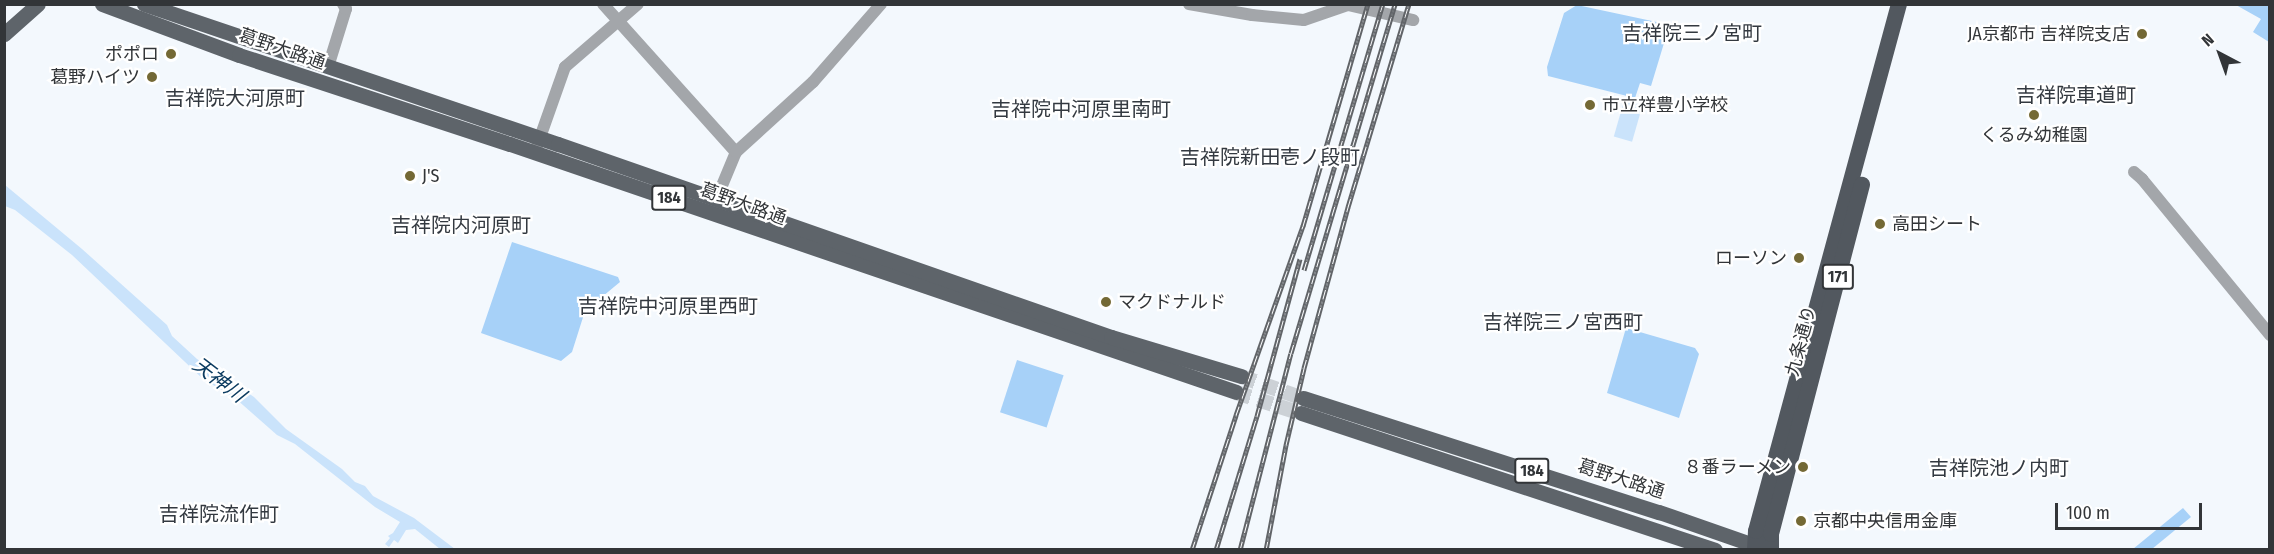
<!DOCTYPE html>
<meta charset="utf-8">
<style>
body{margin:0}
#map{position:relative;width:2274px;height:554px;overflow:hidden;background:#f3f8fd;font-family:"Fira Sans Condensed","Noto Sans JP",sans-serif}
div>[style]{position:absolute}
.green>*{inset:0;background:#a7d1f8;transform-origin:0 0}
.water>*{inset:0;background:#cae3fb;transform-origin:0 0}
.primary-tunnel>*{height:15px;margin-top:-7.5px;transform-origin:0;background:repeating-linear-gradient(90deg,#ccd1d6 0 15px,transparent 0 23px)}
.tertiary>*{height:12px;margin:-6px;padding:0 6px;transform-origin:6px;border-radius:6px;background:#a3a6aa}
.primary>*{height:15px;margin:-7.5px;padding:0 7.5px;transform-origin:7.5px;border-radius:7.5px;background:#5e646a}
.trunk>*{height:16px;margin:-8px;padding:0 8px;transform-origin:8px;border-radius:8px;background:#52585f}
.rail>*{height:5px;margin-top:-2.5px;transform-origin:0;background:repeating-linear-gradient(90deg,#fff 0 9px,#616468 0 18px);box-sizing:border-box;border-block:2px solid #616468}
.dots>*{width:16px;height:16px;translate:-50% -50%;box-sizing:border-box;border:3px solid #fff;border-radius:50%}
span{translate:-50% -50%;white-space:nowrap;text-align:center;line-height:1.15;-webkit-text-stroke:4.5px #fff;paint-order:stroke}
.shield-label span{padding:2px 4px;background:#fff;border:2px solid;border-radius:4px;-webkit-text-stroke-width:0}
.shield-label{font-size:16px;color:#323538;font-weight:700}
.poi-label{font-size:18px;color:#323538}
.right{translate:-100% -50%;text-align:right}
.left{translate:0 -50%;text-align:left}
.street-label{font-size:18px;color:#323538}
.neighbourhood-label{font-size:20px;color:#333940}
.water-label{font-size:20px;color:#0c3c61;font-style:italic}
.frame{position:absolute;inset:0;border:6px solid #323538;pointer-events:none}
.north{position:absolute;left:2190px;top:24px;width:60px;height:60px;-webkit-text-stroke:4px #fff;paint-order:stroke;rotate:319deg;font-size:16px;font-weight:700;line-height:24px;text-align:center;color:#323538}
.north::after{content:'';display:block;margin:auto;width:21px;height:27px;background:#323538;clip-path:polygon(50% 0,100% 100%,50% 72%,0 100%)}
.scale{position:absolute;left:2055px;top:503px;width:147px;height:27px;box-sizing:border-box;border:3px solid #323538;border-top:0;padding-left:8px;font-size:18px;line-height:21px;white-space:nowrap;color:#323538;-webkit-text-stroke:4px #fff;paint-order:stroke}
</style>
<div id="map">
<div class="green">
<div style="clip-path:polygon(1577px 5px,1666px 24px,1668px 30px,1651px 86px,1640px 83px,1635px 98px,1548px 76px,1547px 67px,1564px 13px)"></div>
<div style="clip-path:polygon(2236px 5px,2269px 5px,2269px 42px,2253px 32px,2261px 19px)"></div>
<div style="clip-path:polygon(512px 242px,618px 277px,620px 282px,585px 311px,572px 352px,561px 361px,481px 333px)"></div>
<div style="clip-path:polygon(1626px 328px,1695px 348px,1699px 354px,1679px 418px,1607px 393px)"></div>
<div style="left:1017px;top:360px;width:49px;height:55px;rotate:18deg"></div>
<div style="clip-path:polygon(2183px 508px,2191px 517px,2152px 549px,2133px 549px)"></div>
</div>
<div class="water">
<div style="left:1624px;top:101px;width:19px;height:37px;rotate:16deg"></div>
<div style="clip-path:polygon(5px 185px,82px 249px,167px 325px,172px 336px,197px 359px,254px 397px,286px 429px,342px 469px,355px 482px,365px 486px,373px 496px,414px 518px,455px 549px,440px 549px,415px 529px,406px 530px,398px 543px,394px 540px,389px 547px,385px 544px,390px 538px,388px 536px,393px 533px,400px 522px,375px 507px,295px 444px,277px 435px,235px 398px,203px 379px,72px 255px,15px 210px,5px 206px)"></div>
</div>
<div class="primary-tunnel">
<div style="left:1241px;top:376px;width:66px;rotate:19.5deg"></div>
<div style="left:1236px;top:392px;width:68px;rotate:17.9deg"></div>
</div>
<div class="tertiary">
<div style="left:603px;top:4px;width:199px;rotate:48.1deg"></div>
<div style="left:1189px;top:4px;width:64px;rotate:9.9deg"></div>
<div style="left:1252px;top:15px;width:52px;rotate:5.5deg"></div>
<div style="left:1304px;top:20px;width:46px;rotate:-18.8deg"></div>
<div style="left:1348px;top:5px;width:67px;rotate:13deg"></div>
<div style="left:328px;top:67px;width:61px;rotate:-72.8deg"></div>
<div style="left:346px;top:9px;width:6px;rotate:-121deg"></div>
<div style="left:537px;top:146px;width:84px;rotate:-70.5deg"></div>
<div style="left:565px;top:67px;width:96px;rotate:-40.8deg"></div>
<div style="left:2134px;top:172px;width:11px;rotate:41deg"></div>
<div style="left:2142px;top:179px;width:202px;rotate:50.6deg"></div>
<div style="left:716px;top:200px;width:52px;rotate:-67.4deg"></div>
<div style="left:736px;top:152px;width:104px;rotate:-42.3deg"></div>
<div style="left:813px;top:82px;width:103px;rotate:-48.9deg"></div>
</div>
<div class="primary">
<div style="left:102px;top:4px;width:146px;rotate:20.4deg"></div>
<div style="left:239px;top:55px;width:285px;rotate:18.2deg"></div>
<div style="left:510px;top:144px;width:767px;rotate:18.86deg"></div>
<div style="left:144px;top:4px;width:437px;rotate:18.7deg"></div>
<div style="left:558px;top:144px;width:586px;rotate:19.24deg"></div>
<div style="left:1111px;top:337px;width:136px;rotate:16.7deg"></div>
<div style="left:4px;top:34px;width:45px;rotate:-41.4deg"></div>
<div style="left:1303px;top:398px;width:374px;rotate:17.8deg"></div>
<div style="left:1659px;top:512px;width:101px;rotate:19.2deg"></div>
<div style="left:1754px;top:545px;width:6px;rotate:51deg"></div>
<div style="left:1301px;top:413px;width:436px;rotate:18.3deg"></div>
</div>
<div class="trunk">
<div style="left:1755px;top:550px;width:19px;rotate:-87deg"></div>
<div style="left:1756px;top:531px;width:546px;rotate:-74.82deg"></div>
<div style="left:1771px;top:550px;width:16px;rotate:-90deg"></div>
<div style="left:1771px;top:534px;width:361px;rotate:-75.4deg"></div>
</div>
<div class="rail">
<div style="left:1304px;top:270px;width:277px;rotate:-73.5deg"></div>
<div style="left:1192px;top:550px;width:142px;rotate:-71.9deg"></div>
<div style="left:1236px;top:415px;width:201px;rotate:-70.5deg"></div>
<div style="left:1303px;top:226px;width:231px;rotate:-73.7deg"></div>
<div style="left:1216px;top:550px;width:140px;rotate:-73deg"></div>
<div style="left:1257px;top:416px;width:163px;rotate:-74.7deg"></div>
<div style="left:1240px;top:550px;width:203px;rotate:-75.5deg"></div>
<div style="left:1291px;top:353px;width:364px;rotate:-73.4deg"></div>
<div style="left:1266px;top:550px;width:107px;rotate:-79.2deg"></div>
<div style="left:1286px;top:445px;width:79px;rotate:-76.8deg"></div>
<div style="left:1304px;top:368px;width:167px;rotate:-74.7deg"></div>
<div style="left:1348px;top:207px;width:212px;rotate:-73.3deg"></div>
</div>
<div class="dots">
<div style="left:2142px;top:34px;background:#746935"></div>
<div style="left:171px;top:54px;background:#746935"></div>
<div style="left:152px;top:77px;background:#746935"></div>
<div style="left:1590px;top:105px;background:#746935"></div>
<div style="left:2034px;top:115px;background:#746935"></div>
<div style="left:410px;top:176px;background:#746935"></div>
<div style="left:1880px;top:224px;background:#746935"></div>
<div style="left:1799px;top:258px;background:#746935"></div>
<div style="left:1106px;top:302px;background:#746935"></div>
<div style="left:1803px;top:467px;background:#746935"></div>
<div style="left:1801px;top:521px;background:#746935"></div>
</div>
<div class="shield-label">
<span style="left:669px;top:198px">184</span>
<span style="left:1838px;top:277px">171</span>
<span style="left:1532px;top:471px">184</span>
</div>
<div class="poi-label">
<span class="right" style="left:2130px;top:34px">JA京都市 吉祥院支店</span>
<span class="right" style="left:159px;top:54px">ポポロ</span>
<span class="right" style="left:140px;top:77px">葛野ハイツ</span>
<span class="left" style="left:1602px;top:105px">市立祥豊小学校</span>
<span style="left:2034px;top:135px">くるみ幼稚園</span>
<span class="left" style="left:422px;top:176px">J'S</span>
<span class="left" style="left:1892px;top:224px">高田シート</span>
<span class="right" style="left:1787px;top:258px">ローソン</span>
<span class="left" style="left:1118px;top:302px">マクドナルド</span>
<span class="right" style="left:1791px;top:467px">８番ラーメン</span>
<span class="left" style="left:1813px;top:521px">京都中央信用金庫</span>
</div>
<div class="street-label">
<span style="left:282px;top:49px;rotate:19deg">葛野大路通</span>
<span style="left:743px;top:204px;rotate:20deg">葛野大路通</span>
<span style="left:1801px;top:341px;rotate:-75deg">九条通り</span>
<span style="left:1621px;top:479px;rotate:18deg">葛野大路通</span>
</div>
<div class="neighbourhood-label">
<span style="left:1692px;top:33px">吉祥院三ノ宮町</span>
<span style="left:2076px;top:95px">吉祥院車道町</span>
<span style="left:235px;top:98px">吉祥院大河原町</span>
<span style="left:1081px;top:109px">吉祥院中河原里南町</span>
<span style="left:1270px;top:157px">吉祥院新田壱ノ段町</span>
<span style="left:461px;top:225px">吉祥院内河原町</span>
<span style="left:668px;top:306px">吉祥院中河原里西町</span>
<span style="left:1563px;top:322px">吉祥院三ノ宮西町</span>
<span style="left:1999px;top:468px">吉祥院池ノ内町</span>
<span style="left:219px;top:514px">吉祥院流作町</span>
</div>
<div class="water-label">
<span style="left:219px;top:380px;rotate:37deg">天神川</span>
</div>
<div class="frame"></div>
<div class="north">N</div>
<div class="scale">100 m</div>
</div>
